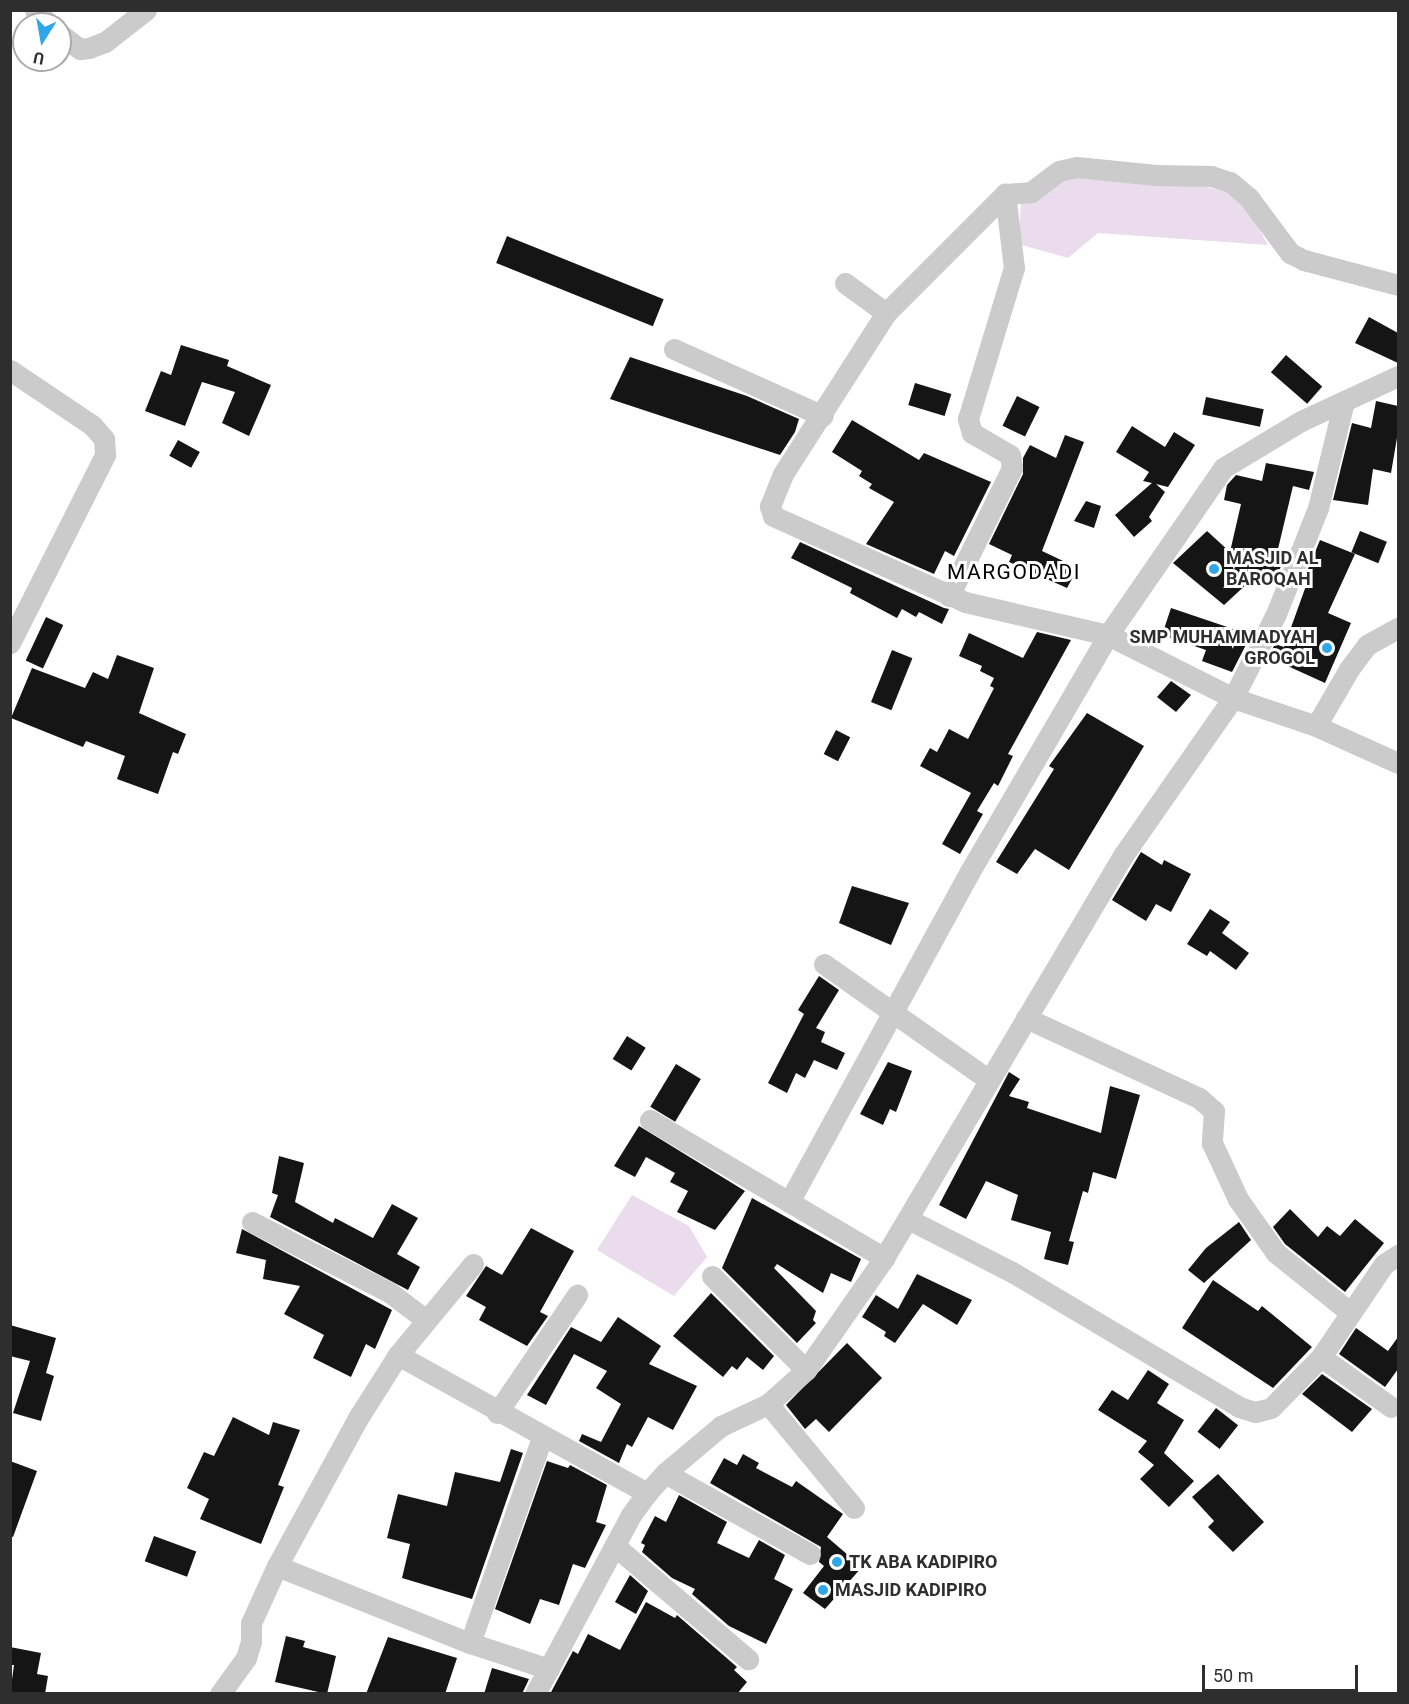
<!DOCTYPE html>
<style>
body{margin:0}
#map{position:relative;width:1409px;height:1704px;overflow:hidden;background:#fff;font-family:Roboto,sans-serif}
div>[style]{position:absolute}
.green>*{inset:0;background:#eadcec}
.building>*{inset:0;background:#151515;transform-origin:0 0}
.street>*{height:21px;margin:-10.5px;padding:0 10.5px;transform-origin:10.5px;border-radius:10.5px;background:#cbcbcb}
.dots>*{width:16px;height:16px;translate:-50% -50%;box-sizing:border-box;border:3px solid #fff;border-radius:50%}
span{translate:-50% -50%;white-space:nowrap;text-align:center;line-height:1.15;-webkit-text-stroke:6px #fff;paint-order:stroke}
.poi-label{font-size:18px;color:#2e2e2e;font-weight:700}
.left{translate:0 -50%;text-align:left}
.right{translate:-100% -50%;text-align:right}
.quarter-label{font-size:21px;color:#000;letter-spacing:1.5px}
.frame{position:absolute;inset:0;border:12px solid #2e2e2e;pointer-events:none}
.north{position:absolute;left:12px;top:12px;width:60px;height:60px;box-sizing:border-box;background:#fff;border:2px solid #ababab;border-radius:50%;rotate:191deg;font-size:16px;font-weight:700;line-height:24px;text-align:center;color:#2e2e2e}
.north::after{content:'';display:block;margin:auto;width:21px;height:27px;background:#2fa6e7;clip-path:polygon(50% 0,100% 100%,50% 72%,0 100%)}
.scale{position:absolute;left:1202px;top:1665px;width:156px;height:27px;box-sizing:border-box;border:3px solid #2e2e2e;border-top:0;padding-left:8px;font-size:18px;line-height:21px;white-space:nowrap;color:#2e2e2e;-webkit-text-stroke:4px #fff;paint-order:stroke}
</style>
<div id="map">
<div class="green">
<div style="clip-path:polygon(1070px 176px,1191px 183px,1225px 192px,1249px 211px,1268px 245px,1098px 233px,1068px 258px,1018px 244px,1021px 204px)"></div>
<div style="clip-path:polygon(632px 1195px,689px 1226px,707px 1257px,674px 1296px,597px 1250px)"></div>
</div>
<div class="building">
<div style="left:507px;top:236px;width:169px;height:29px;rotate:22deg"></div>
<div style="clip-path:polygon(1369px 317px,1398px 333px,1398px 363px,1355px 343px)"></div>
<div style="clip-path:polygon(181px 345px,229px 360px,227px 366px,271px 385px,249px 436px,222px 423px,235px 392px,202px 382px,185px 426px,145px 411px,161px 371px,171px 375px)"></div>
<div style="left:1286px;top:355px;width:48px;height:23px;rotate:41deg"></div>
<div style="clip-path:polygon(630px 357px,747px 396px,799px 419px,795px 432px,780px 455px,610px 399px)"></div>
<div style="left:915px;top:383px;width:38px;height:23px;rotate:17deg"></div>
<div style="left:1017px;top:396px;width:25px;height:33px;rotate:26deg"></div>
<div style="left:1206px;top:397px;width:59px;height:18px;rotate:12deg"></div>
<div style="clip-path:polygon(1376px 401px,1398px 406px,1398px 432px,1391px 473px,1373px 469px,1368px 505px,1333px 500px,1352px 423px,1371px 428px)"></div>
<div style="clip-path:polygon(852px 420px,919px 460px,924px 453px,991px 482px,954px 556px,945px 551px,934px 574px,866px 544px,894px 502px,869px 488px,872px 484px,859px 476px,862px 471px,832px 452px)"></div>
<div style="clip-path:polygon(1132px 426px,1165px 447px,1174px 432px,1195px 445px,1168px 487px,1156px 484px,1165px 492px,1149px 517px,1152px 521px,1134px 537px,1115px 515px,1152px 483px,1143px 481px,1149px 472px,1116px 452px)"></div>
<div style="clip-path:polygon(1065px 435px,1084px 442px,1042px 551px,1078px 568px,1067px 588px,1009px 562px,1012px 555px,989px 544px,1023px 474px,1023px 458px,1030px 445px,1056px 458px)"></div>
<div style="left:178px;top:440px;width:25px;height:18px;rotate:29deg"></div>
<div style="clip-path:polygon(1266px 463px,1314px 472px,1309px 490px,1293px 486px,1278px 549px,1286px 553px,1278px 574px,1263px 569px,1224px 605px,1173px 563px,1207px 531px,1230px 552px,1241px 504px,1224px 500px,1227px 485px,1236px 475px,1262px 481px)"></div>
<div style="clip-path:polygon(1086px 501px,1101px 506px,1094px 528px,1074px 521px)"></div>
<div style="left:1360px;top:531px;width:29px;height:23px;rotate:22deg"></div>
<div style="clip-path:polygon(1320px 540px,1355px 554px,1328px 613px,1351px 623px,1325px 683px,1268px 657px,1275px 644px,1284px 647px,1307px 583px,1303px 581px)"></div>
<div style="clip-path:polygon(800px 542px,944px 608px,949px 609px,942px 624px,919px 612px,916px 617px,902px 609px,897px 618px,850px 593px,852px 588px,791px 558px)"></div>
<div style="clip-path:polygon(1171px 608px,1251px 635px,1232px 672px,1202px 661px,1206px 650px,1162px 635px)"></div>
<div style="left:46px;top:617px;width:19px;height:48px;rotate:25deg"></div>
<div style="clip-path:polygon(1037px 632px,1071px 640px,1008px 754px,1013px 756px,998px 786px,994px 783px,977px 811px,983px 814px,960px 854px,942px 844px,971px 793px,920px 766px,930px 748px,937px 752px,949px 729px,968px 739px,994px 688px,990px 686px,994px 678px,980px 671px,982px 666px,959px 656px,969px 633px,1023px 658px)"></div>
<div style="left:892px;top:650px;width:22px;height:56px;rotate:22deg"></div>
<div style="clip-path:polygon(117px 655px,154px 668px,139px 713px,186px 734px,178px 754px,173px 752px,158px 794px,117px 779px,125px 756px,86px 741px,83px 747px,11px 718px,32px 668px,85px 688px,93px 672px,108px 679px)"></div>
<div style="clip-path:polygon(1171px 681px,1191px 695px,1176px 712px,1157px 697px)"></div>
<div style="clip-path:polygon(1087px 713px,1144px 746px,1069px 870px,1035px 849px,1017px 874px,996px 862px,1054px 769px,1049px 766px)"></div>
<div style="left:836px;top:730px;width:16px;height:27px;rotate:27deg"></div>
<div style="clip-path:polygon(1141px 852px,1162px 865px,1164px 860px,1191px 874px,1171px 912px,1156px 904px,1146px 921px,1112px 900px)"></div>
<div style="clip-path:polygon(852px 886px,909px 903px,891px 945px,839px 923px)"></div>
<div style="clip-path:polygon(1210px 909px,1230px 922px,1222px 933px,1249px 953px,1236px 970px,1210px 951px,1207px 956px,1187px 944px)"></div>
<div style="clip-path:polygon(819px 976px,839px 990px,816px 1028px,825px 1032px,821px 1042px,845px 1053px,837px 1070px,814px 1060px,805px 1078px,796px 1073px,787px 1093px,768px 1083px,804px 1014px,798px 1010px)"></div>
<div style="left:627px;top:1036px;width:22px;height:27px;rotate:32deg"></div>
<div style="clip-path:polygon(888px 1062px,912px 1071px,896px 1112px,890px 1109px,883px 1125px,860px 1114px)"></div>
<div style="left:676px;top:1064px;width:29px;height:50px;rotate:31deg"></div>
<div style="clip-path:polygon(1009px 1072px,1020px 1079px,1009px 1096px,1029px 1102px,1027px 1108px,1101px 1133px,1110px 1086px,1140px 1095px,1116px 1179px,1093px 1172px,1088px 1193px,1083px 1191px,1069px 1241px,1074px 1242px,1068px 1265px,1044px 1259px,1051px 1232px,1011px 1220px,1018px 1195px,986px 1181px,966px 1219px,939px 1205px)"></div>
<div style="clip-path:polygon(639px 1126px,745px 1191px,715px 1230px,677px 1212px,688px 1191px,670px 1182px,675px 1173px,646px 1157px,635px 1177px,614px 1166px)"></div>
<div style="clip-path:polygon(279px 1156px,304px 1163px,295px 1202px,333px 1223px,335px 1218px,373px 1238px,392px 1204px,418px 1218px,397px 1254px,420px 1267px,408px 1290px,270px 1217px,278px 1195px,272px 1193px)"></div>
<div style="clip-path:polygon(752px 1198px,861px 1259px,851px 1282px,831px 1273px,823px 1293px,777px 1264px,774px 1268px,816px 1311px,813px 1320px,816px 1323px,797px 1343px,722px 1268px)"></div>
<div style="clip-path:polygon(1290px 1209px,1318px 1237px,1327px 1226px,1340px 1236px,1355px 1219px,1384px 1243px,1345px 1292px,1285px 1244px,1273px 1227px)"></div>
<div style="clip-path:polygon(1239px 1222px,1251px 1240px,1204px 1283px,1188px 1270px,1206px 1248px)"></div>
<div style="clip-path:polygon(531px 1228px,574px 1251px,540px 1312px,548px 1316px,527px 1346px,479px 1320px,486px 1307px,466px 1296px,486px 1266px,502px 1275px)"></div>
<div style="clip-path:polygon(242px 1229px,392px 1310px,375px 1349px,366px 1344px,351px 1377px,313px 1358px,324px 1335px,284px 1314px,300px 1286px,263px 1279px,266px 1260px,236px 1253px)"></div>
<div style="clip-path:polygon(917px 1274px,972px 1300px,957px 1325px,923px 1304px,895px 1343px,884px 1336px,886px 1332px,862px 1317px,876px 1295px,898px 1309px)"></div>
<div style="clip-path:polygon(1213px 1280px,1258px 1311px,1262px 1306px,1312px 1347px,1273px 1388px,1182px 1328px)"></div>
<div style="clip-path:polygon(711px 1293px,774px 1356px,763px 1370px,747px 1357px,737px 1370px,732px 1366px,723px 1377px,673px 1336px)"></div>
<div style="clip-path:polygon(618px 1317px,661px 1346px,649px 1364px,697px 1386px,673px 1430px,648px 1417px,632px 1447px,627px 1444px,619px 1463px,579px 1441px,582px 1434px,601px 1442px,621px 1404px,596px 1388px,607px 1371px,574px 1354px,546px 1405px,527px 1395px,571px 1327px,601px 1342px)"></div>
<div style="clip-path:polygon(10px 1325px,56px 1338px,46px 1373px,54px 1376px,41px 1421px,13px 1413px,30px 1361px,10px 1356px)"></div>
<div style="clip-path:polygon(1356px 1328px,1388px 1351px,1398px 1337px,1398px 1369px,1385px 1387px,1339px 1354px)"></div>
<div style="clip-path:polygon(847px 1343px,882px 1378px,829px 1432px,816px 1419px,805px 1429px,786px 1405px)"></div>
<div style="clip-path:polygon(1148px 1370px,1169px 1384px,1157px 1403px,1184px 1420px,1164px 1453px,1194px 1481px,1169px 1507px,1140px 1479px,1154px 1465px,1138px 1452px,1147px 1441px,1098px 1410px,1112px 1390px,1128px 1400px)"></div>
<div style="clip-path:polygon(1322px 1374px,1372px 1409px,1352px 1432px,1302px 1394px)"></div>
<div style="left:1216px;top:1408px;width:28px;height:30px;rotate:38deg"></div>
<div style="clip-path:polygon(233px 1417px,269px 1435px,273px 1422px,300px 1430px,278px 1485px,284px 1487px,261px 1544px,200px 1519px,209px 1499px,187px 1488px,204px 1452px,214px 1456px)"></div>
<div style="clip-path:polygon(511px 1449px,523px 1453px,472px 1599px,402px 1578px,410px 1544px,387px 1538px,398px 1494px,447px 1506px,455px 1472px,500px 1482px)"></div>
<div style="clip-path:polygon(743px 1454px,759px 1463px,756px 1468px,792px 1487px,796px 1481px,843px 1514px,827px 1537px,862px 1567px,825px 1609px,803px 1593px,824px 1566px,819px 1562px,821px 1547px,710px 1483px,724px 1458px,737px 1465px)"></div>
<div style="clip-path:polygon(10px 1461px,37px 1471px,13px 1537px,10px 1536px)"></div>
<div style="clip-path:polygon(547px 1461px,568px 1468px,570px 1465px,607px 1485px,596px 1522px,606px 1525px,585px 1568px,573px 1564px,559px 1605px,540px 1599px,530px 1624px,495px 1609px)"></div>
<div style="clip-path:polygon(1218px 1474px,1264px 1522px,1233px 1552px,1208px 1527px,1214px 1521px,1192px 1497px)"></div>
<div style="clip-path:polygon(679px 1495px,727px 1522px,717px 1543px,749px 1558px,759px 1540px,785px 1555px,774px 1579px,793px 1589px,766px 1644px,729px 1626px,692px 1594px,695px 1589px,672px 1578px,642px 1552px,645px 1545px,641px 1543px,655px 1516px,666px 1522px)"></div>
<div style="left:154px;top:1536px;width:45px;height:27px;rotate:20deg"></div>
<div style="clip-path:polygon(630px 1575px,648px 1591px,636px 1614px,615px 1602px)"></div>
<div style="clip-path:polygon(646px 1602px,675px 1618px,677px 1615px,737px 1667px,734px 1670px,747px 1682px,737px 1694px,550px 1694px,573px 1651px,578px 1654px,588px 1634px,620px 1650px)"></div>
<div style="clip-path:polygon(286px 1636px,305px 1641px,303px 1647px,336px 1656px,327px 1694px,275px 1682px)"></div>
<div style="clip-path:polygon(388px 1637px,457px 1658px,445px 1694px,366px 1694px)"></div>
<div style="clip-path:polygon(10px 1647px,41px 1653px,37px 1674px,48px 1676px,45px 1694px,10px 1694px,14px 1665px,10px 1665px)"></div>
<div style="clip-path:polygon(492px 1668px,529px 1679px,522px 1694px,484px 1694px)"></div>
</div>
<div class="street">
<div style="left:35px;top:10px;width:20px;rotate:45deg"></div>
<div style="left:60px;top:34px;width:25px;rotate:37deg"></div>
<div style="left:80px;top:49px;width:9px;rotate:-6deg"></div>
<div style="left:89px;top:48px;width:17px;rotate:-21deg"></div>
<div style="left:105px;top:42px;width:52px;rotate:-38deg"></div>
<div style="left:845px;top:283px;width:51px;rotate:36.2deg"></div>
<div style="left:886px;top:313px;width:191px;rotate:122.6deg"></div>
<div style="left:783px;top:474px;width:35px;rotate:112deg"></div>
<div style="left:770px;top:506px;width:10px;rotate:73deg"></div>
<div style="left:773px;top:516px;width:210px;rotate:24.1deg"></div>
<div style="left:965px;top:602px;width:147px;rotate:13deg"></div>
<div style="left:1108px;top:635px;width:140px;rotate:26.7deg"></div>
<div style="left:1233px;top:698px;width:88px;rotate:18.6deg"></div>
<div style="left:1316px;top:726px;width:90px;rotate:24.3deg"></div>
<div style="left:886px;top:313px;width:168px;rotate:-45deg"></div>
<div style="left:1005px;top:194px;width:26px;rotate:-4deg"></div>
<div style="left:1031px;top:192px;width:35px;rotate:-37deg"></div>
<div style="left:1059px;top:171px;width:18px;rotate:-13deg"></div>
<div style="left:1077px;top:167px;width:79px;rotate:5.8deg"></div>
<div style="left:1156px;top:175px;width:55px;rotate:1deg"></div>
<div style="left:1211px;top:176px;width:20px;rotate:18deg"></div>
<div style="left:1230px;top:182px;width:25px;rotate:40deg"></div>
<div style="left:1249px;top:198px;width:69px;rotate:53.3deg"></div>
<div style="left:1290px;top:253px;width:16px;rotate:27deg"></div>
<div style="left:1304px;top:260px;width:97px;rotate:14.9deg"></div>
<div style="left:674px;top:349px;width:163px;rotate:24.2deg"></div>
<div style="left:10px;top:370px;width:99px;rotate:33.9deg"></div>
<div style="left:92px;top:425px;width:18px;rotate:49deg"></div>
<div style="left:104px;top:439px;width:16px;rotate:86deg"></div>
<div style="left:105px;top:455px;width:211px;rotate:116.8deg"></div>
<div style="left:949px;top:596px;width:143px;rotate:-63.8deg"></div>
<div style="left:1012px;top:468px;width:13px;rotate:-99deg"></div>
<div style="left:1010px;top:455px;width:44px;rotate:-149.9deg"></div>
<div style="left:972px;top:433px;width:15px;rotate:-106deg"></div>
<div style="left:968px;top:419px;width:158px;rotate:-73.1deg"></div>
<div style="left:1014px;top:268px;width:75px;rotate:-96.9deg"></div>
<div style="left:1316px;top:726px;width:66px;rotate:-59.9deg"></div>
<div style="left:1349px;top:669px;width:30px;rotate:-53deg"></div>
<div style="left:1367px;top:645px;width:35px;rotate:-29deg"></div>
<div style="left:824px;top:964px;width:202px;rotate:35.1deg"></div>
<div style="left:1026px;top:1018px;width:191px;rotate:24.8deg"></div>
<div style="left:1199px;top:1098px;width:20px;rotate:41deg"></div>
<div style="left:1214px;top:1111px;width:32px;rotate:94deg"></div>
<div style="left:1212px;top:1143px;width:62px;rotate:65.1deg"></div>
<div style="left:1238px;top:1199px;width:66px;rotate:54.9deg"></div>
<div style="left:1276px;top:1253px;width:96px;rotate:38.7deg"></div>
<div style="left:650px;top:1120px;width:272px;rotate:30.5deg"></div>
<div style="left:789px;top:1202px;width:375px;rotate:-61.3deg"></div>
<div style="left:969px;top:873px;width:276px;rotate:-59.7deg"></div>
<div style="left:1108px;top:635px;width:203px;rotate:-55.4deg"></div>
<div style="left:1223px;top:468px;width:91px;rotate:-31.1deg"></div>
<div style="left:1301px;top:421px;width:107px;rotate:-24.9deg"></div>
<div style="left:908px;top:1219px;width:117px;rotate:27deg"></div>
<div style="left:1012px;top:1272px;width:264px;rotate:30.7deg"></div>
<div style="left:1239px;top:1407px;width:17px;rotate:17deg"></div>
<div style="left:1255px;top:1412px;width:16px;rotate:-14deg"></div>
<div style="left:1271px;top:1408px;width:71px;rotate:-45.6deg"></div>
<div style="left:1321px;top:1357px;width:112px;rotate:-55.9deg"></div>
<div style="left:1384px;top:1264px;width:17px;rotate:-33deg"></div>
<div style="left:252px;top:1222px;width:154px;rotate:27.1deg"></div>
<div style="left:389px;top:1292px;width:46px;rotate:37.1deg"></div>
<div style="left:712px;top:1276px;width:133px;rotate:45deg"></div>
<div style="left:398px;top:1355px;width:118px;rotate:-50.5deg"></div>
<div style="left:1321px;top:1357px;width:86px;rotate:35.5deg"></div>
<div style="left:768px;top:1404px;width:135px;rotate:50.4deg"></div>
<div style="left:497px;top:1413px;width:143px;rotate:-55.9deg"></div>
<div style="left:665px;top:1473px;width:166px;rotate:29.2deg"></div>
<div style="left:615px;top:1546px;width:175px;rotate:40.4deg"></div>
<div style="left:277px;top:1566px;width:208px;rotate:21.8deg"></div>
<div style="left:470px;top:1643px;width:83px;rotate:18.2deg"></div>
<div style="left:470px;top:1643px;width:218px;rotate:-70.7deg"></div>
<div style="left:220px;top:1694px;width:44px;rotate:-54.2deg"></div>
<div style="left:246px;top:1658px;width:17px;rotate:-73deg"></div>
<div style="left:251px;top:1642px;width:19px;rotate:-90deg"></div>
<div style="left:251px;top:1623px;width:63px;rotate:-65.5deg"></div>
<div style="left:277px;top:1566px;width:169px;rotate:-61.3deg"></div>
<div style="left:358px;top:1418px;width:75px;rotate:-57.6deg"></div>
<div style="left:398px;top:1355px;width:285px;rotate:29deg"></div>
<div style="left:535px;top:1694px;width:203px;rotate:-61.8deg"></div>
<div style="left:631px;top:1515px;width:27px;rotate:-54deg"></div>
<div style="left:647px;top:1493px;width:27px;rotate:-48deg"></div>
<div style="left:665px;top:1473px;width:73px;rotate:-40deg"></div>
<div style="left:721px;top:1426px;width:52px;rotate:-25.1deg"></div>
<div style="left:768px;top:1404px;width:51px;rotate:-41.8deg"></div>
<div style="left:806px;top:1370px;width:136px;rotate:-55.1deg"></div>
<div style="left:884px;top:1258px;width:470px;rotate:-59.3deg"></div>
<div style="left:1124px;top:854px;width:190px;rotate:-55.1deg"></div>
<div style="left:1233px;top:698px;width:94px;rotate:-62.9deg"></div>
<div style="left:1276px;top:614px;width:114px;rotate:-68.4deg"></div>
<div style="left:1318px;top:508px;width:110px;rotate:-76.3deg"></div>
</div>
<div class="dots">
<div style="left:1214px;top:569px;background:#2fa6e7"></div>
<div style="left:1327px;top:648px;background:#2fa6e7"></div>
<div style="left:837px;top:1562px;background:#2fa6e7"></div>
<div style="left:823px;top:1590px;background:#2fa6e7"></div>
</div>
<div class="poi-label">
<span class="left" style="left:1226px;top:569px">MASJID AL<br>BAROQAH</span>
<span class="right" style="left:1315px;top:648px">SMP MUHAMMADYAH<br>GROGOL</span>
<span class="left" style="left:849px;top:1562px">TK ABA KADIPIRO</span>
<span class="left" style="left:835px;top:1590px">MASJID KADIPIRO</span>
</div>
<div class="quarter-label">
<span style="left:1014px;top:572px">MARGODADI</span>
</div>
<div class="frame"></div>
<div class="north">U</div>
<div class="scale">50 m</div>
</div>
